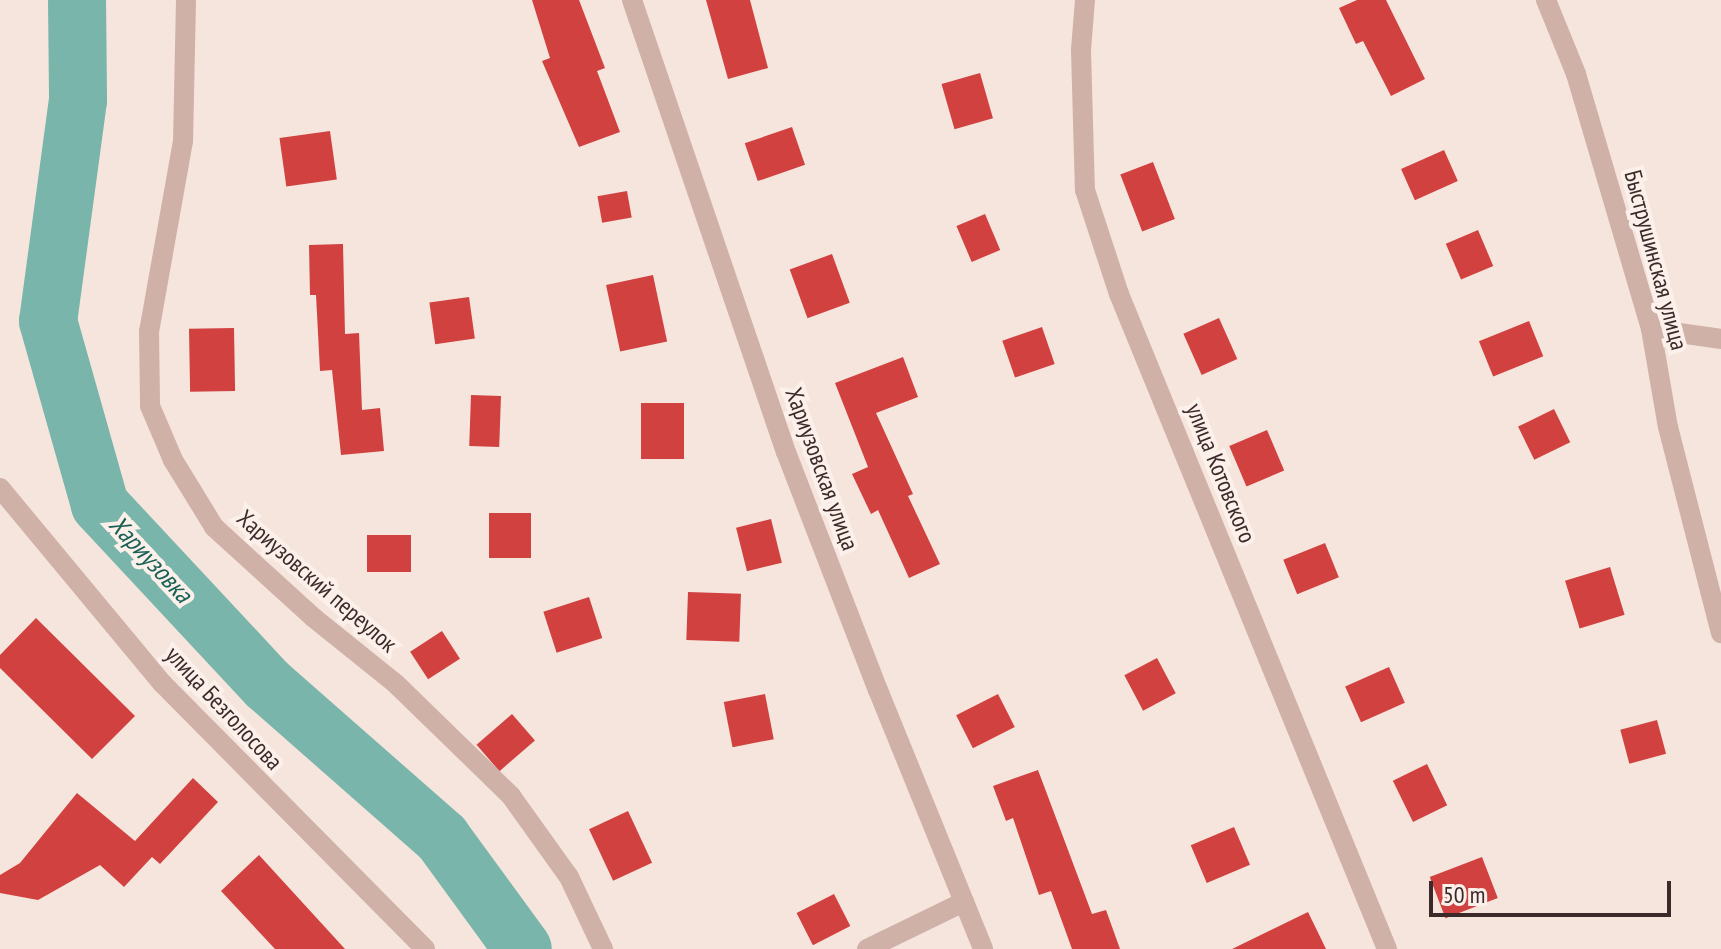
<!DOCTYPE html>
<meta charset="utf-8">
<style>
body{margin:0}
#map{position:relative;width:1721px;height:949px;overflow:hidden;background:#f5e5dd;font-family:"PT Sans Narrow",sans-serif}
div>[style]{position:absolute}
.river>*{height:58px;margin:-29px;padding:0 29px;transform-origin:29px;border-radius:29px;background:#79b5aa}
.building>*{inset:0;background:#d1413f;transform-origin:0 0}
.minor>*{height:20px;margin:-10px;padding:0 10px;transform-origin:10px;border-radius:10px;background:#cfb1a8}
span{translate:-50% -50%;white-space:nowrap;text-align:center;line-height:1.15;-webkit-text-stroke:8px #fcf0eb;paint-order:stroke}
.street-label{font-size:24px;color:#3b2a29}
.water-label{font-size:26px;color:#1a6155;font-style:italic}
.scale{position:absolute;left:1429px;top:881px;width:242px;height:36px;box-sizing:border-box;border:4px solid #3b2a29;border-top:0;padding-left:10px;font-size:24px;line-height:28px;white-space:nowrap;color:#3b2a29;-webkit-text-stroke:6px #fcf0eb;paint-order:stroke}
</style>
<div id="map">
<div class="river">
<div style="left:77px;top:0;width:100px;rotate:89.4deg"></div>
<div style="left:78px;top:100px;width:223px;rotate:97.7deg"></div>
<div style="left:48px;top:321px;width:191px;rotate:74.2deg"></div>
<div style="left:100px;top:505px;width:246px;rotate:47deg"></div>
<div style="left:268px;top:685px;width:232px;rotate:41.3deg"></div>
<div style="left:442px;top:838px;width:137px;rotate:53.9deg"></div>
</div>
<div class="building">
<div style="clip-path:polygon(532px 0,579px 0,605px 68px,597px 71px,620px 132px,579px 147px,542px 61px,550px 58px)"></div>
<div style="clip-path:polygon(706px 0,750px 0,768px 68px,728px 79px)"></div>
<div style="clip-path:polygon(1357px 0,1386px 0,1425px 79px,1391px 96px,1363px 41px,1356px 44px,1339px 8px)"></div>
<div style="left:980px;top:73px;width:47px;height:40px;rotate:74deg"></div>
<div style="left:792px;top:127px;width:40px;height:50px;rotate:71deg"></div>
<div style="left:330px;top:131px;width:49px;height:51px;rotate:82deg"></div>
<div style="left:1444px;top:150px;width:34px;height:47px;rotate:66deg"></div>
<div style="left:1153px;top:162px;width:61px;height:35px;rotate:69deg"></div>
<div style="left:627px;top:191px;width:27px;height:30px;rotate:80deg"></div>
<div style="left:985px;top:214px;width:39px;height:31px;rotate:67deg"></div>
<div style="left:1478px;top:230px;width:39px;height:35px;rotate:67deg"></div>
<div style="clip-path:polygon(343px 244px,345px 334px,359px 333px,362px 410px,380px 408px,384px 451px,341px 455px,332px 370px,320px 371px,316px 295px,310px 295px,309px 245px)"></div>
<div style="left:832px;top:254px;width:52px;height:45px;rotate:70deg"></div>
<div style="left:653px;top:275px;width:68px;height:48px;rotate:78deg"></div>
<div style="left:469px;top:297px;width:42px;height:40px;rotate:82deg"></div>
<div style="left:1219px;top:318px;width:45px;height:39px;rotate:66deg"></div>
<div style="left:1529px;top:321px;width:38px;height:54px;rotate:68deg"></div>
<div style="left:1042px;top:327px;width:39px;height:42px;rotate:71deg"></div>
<div style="left:234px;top:328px;width:63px;height:45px;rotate:89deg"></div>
<div style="clip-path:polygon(903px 357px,918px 397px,876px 413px,913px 494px,908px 496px,940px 564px,909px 578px,878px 510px,871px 514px,852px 474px,868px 467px,835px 383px)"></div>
<div style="left:471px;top:395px;width:30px;height:51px;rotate:2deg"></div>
<div style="left:641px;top:403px;width:43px;height:56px"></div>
<div style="left:1554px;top:409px;width:37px;height:40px;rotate:64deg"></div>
<div style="left:1267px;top:430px;width:44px;height:41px;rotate:67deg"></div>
<div style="left:489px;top:513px;width:42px;height:45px"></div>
<div style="left:771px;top:519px;width:45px;height:36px;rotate:76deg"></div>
<div style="left:367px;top:535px;width:44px;height:37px"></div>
<div style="left:1325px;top:543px;width:37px;height:45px;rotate:68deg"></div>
<div style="left:1610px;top:567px;width:50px;height:47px;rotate:73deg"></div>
<div style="left:688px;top:592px;width:53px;height:48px;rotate:2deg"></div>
<div style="left:589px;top:597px;width:43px;height:48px;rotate:72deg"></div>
<div style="clip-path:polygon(36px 618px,135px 716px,92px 759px,0 668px,0 655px)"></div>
<div style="left:442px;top:631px;width:33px;height:38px;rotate:57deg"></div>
<div style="left:1157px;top:658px;width:40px;height:37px;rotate:62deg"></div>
<div style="left:1389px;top:667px;width:39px;height:48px;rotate:66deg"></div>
<div style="left:765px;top:694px;width:46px;height:42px;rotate:79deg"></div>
<div style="left:998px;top:694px;width:37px;height:47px;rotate:63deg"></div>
<div style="left:512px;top:714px;width:35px;height:47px;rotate:49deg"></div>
<div style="left:1657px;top:720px;width:35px;height:38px;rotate:75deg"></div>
<div style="left:1427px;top:764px;width:46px;height:38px;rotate:64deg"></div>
<div style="clip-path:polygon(1038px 770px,1092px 914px,1106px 910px,1120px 949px,1072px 949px,1051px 891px,1039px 895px,1013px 818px,1006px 821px,993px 786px)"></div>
<div style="clip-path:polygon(193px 778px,218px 802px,160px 864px,152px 857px,124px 887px,100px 865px,38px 900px,0 893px,0 875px,20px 863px,77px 793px,135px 841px)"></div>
<div style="left:628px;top:811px;width:57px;height:43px;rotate:65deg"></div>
<div style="left:1234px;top:827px;width:41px;height:47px;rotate:67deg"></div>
<div style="clip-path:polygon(259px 855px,345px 949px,275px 949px,221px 891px)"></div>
<div style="left:1482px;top:857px;width:44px;height:56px;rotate:69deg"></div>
<div style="left:834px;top:894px;width:36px;height:42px;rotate:63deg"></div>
<div style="clip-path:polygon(1308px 912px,1326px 949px,1232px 949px)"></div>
</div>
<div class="minor">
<div style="left:186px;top:0;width:141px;rotate:91.2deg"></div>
<div style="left:183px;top:141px;width:193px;rotate:100.1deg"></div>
<div style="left:149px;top:331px;width:75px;rotate:89.2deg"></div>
<div style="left:150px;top:406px;width:59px;rotate:66.9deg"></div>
<div style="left:173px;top:460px;width:79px;rotate:58.5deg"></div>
<div style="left:214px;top:527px;width:135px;rotate:42.3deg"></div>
<div style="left:314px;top:618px;width:105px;rotate:38.8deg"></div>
<div style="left:396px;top:684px;width:161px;rotate:44.2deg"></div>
<div style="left:511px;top:796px;width:100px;rotate:54.4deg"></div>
<div style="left:569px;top:877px;width:80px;rotate:64.7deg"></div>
<div style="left:632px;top:0;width:478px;rotate:71.2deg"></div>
<div style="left:786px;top:452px;width:255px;rotate:68.9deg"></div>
<div style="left:878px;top:690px;width:279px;rotate:67.9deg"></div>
<div style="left:1085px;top:0;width:50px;rotate:94.6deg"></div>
<div style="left:1081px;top:50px;width:140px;rotate:88.4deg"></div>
<div style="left:1085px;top:190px;width:109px;rotate:71.9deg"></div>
<div style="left:1119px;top:294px;width:708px;rotate:67.75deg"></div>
<div style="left:1546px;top:0;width:80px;rotate:67.9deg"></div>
<div style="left:1576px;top:74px;width:266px;rotate:73.6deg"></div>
<div style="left:1651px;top:329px;width:99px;rotate:80.2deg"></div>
<div style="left:1668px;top:427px;width:213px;rotate:75.6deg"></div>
<div style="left:1651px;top:329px;width:71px;rotate:8.1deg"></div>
<div style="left:0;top:488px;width:254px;rotate:50.3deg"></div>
<div style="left:162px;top:683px;width:374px;rotate:45.3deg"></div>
<div style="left:867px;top:949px;width:108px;rotate:-25.9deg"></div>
</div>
<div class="street-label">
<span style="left:1656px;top:260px;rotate:75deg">Быструшинская улица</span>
<span style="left:822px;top:469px;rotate:70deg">Хариузовская улица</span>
<span style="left:1221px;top:473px;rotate:68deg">улица Котовского</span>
<span style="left:317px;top:581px;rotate:41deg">Хариузовский переулок</span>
<span style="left:224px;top:708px;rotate:47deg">улица Безголосова</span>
</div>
<div class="water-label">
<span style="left:151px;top:559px;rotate:47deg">Хариузовка</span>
</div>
<div class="scale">50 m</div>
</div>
